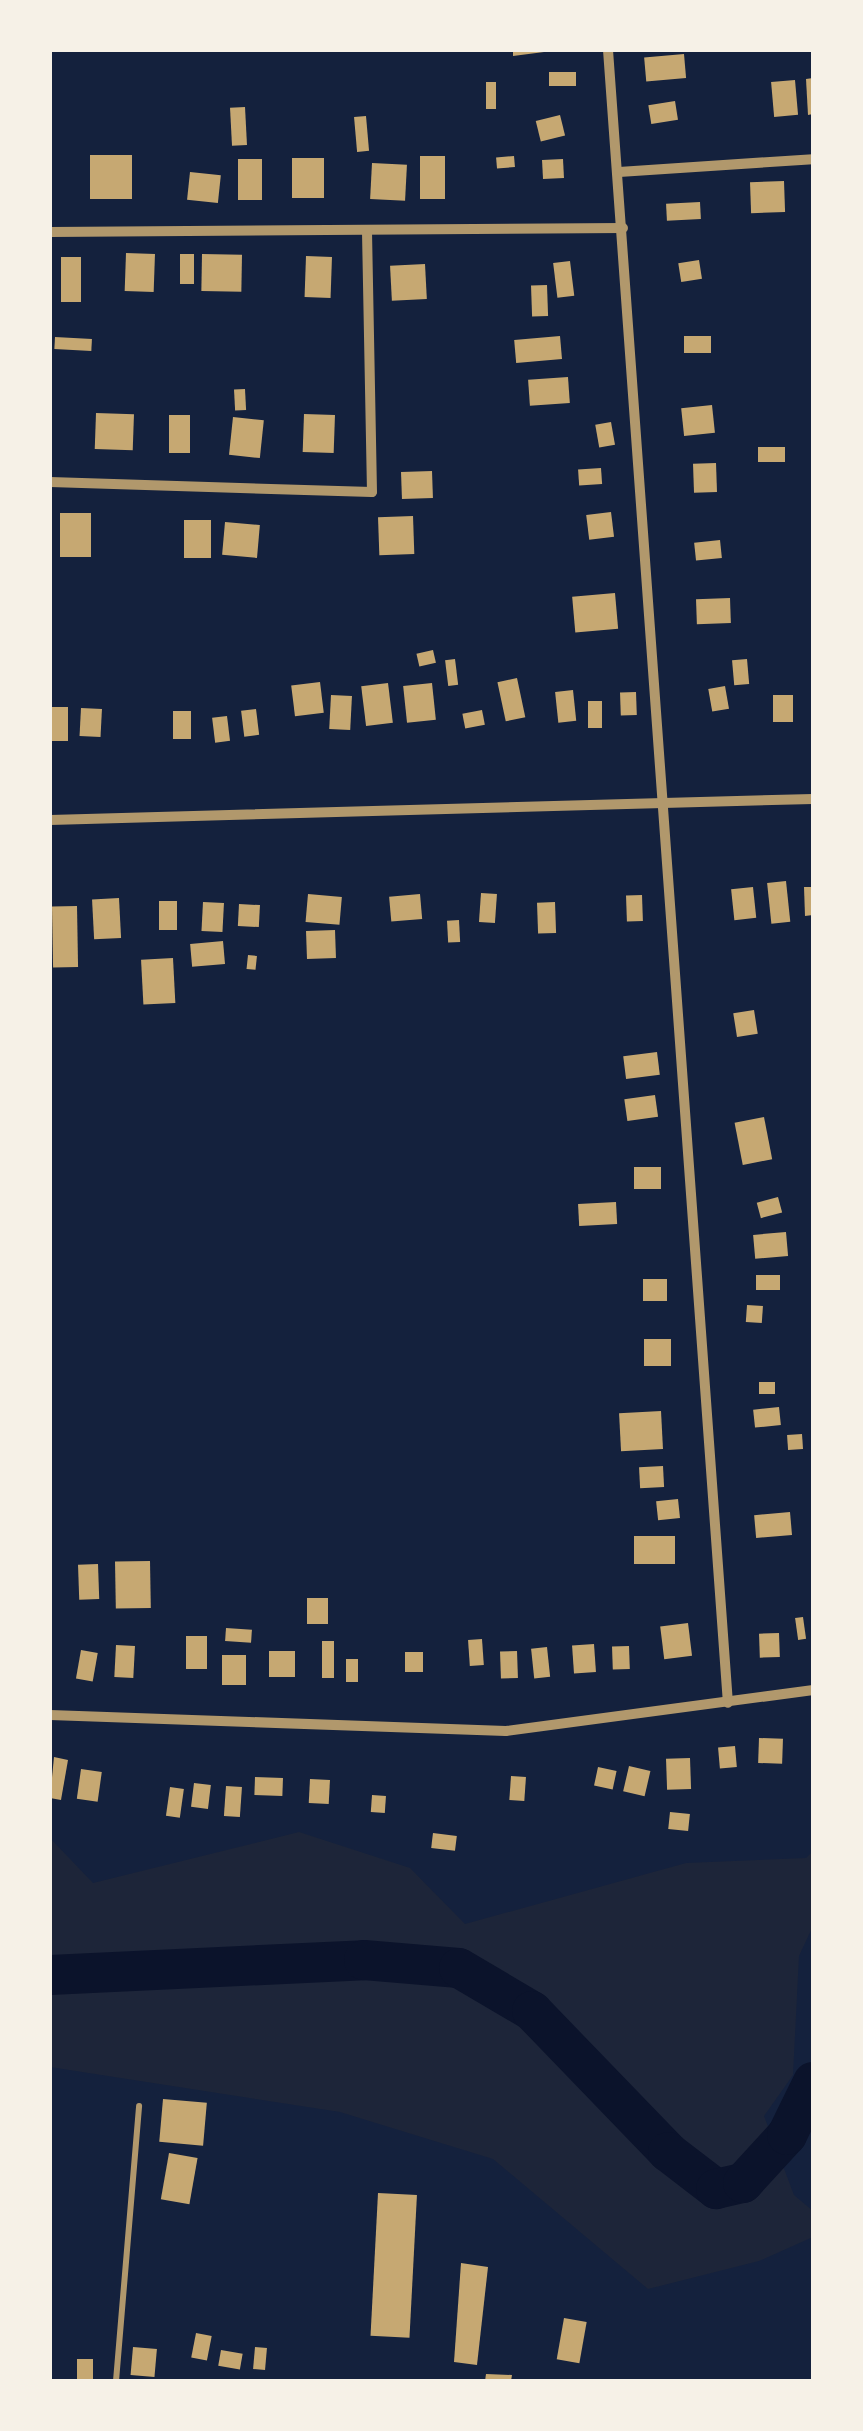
<!DOCTYPE html>
<style>
body{margin:0}
#map{position:relative;width:863px;height:2431px;overflow:hidden;background:#14213d;font-family:"Work Sans",sans-serif}
div>[style]{position:absolute}
.green>*{inset:0;background:#1d2539}
.river>*{height:40px;margin:-20px;padding:0 20px;transform-origin:20px;border-radius:20px;background:#0b132b}
.building>*{inset:0;background:#c6a872;transform-origin:0 0}
.service>*{height:6px;margin:-3px;padding:0 3px;transform-origin:3px;border-radius:3px;background:#b1986c}
.minor>*{height:10px;margin:-5px;padding:0 5px;transform-origin:5px;border-radius:5px;background:#b1986c}
span{translate:-50% -50%;white-space:nowrap;text-align:center;line-height:1.15;-webkit-text-stroke:10px #f6f1e7;paint-order:stroke}
.frame{position:absolute;inset:0;border:52px solid #f6f1e7;pointer-events:none}
</style>
<div id="map">
<div class="green">
<div style="clip-path:polygon(299px 1832px,410px 1868px,465px 1924px,686px 1863px,806px 1858px,813px 1851px,813px 1926px,799px 1956px,793px 2075px,764px 2116px,794px 2195px,813px 2211px,813px 2237px,759px 2261px,648px 2289px,493px 2159px,340px 2112px,50px 2067px,50px 1838px,93px 1883px)"></div>
</div>
<div class="river">
<div style="left:50px;top:1975px;width:314px;rotate:-2.7deg"></div>
<div style="left:364px;top:1960px;width:95px;rotate:4.8deg"></div>
<div style="left:459px;top:1968px;width:85px;rotate:30.5deg"></div>
<div style="left:532px;top:2011px;width:196px;rotate:46deg"></div>
<div style="left:668px;top:2152px;width:61px;rotate:37.6deg"></div>
<div style="left:716px;top:2189px;width:28px;rotate:-13deg"></div>
<div style="left:743px;top:2183px;width:65px;rotate:-47.5deg"></div>
<div style="left:787px;top:2135px;width:59px;rotate:-63.9deg"></div>
</div>
<div class="building">
<div style="clip-path:polygon(513px 50px,544px 50px,544px 52px,513px 56px)"></div>
<div style="left:684px;top:54px;width:24px;height:40px;rotate:85deg"></div>
<div style="left:549px;top:72px;width:27px;height:14px"></div>
<div style="clip-path:polygon(813px 78px,813px 114px,808px 115px,806px 79px)"></div>
<div style="left:795px;top:80px;width:35px;height:24px;rotate:85deg"></div>
<div style="left:486px;top:82px;width:10px;height:27px"></div>
<div style="left:675px;top:101px;width:19px;height:27px;rotate:81deg"></div>
<div style="left:245px;top:107px;width:38px;height:15px;rotate:87deg"></div>
<div style="left:560px;top:115px;width:21px;height:25px;rotate:76deg"></div>
<div style="left:366px;top:116px;width:35px;height:12px;rotate:85deg"></div>
<div style="left:90px;top:155px;width:42px;height:44px"></div>
<div style="left:420px;top:156px;width:25px;height:43px"></div>
<div style="left:514px;top:156px;width:11px;height:18px;rotate:85deg"></div>
<div style="left:292px;top:158px;width:32px;height:40px"></div>
<div style="left:238px;top:159px;width:24px;height:41px"></div>
<div style="left:563px;top:159px;width:19px;height:21px;rotate:87deg"></div>
<div style="left:372px;top:163px;width:35px;height:36px;rotate:3deg"></div>
<div style="left:190px;top:172px;width:31px;height:28px;rotate:6deg"></div>
<div style="left:784px;top:181px;width:31px;height:34px;rotate:88deg"></div>
<div style="left:700px;top:202px;width:17px;height:34px;rotate:87deg"></div>
<div style="left:126px;top:253px;width:29px;height:38px;rotate:2deg"></div>
<div style="left:180px;top:254px;width:14px;height:30px"></div>
<div style="left:202px;top:254px;width:40px;height:37px;rotate:1deg"></div>
<div style="left:306px;top:256px;width:26px;height:41px;rotate:2deg"></div>
<div style="left:61px;top:257px;width:20px;height:45px"></div>
<div style="left:699px;top:260px;width:19px;height:21px;rotate:81deg"></div>
<div style="left:570px;top:261px;width:35px;height:17px;rotate:83deg"></div>
<div style="left:425px;top:264px;width:35px;height:35px;rotate:87deg"></div>
<div style="left:547px;top:285px;width:31px;height:16px;rotate:88deg"></div>
<div style="left:560px;top:336px;width:23px;height:46px;rotate:85deg"></div>
<div style="left:684px;top:336px;width:27px;height:17px"></div>
<div style="left:55px;top:337px;width:37px;height:12px;rotate:3deg"></div>
<div style="left:568px;top:377px;width:26px;height:40px;rotate:86deg"></div>
<div style="left:245px;top:389px;width:21px;height:11px;rotate:87deg"></div>
<div style="left:712px;top:405px;width:28px;height:31px;rotate:84deg"></div>
<div style="left:96px;top:413px;width:38px;height:36px;rotate:2deg"></div>
<div style="left:304px;top:414px;width:31px;height:38px;rotate:2deg"></div>
<div style="left:169px;top:415px;width:21px;height:38px"></div>
<div style="left:233px;top:417px;width:31px;height:38px;rotate:6deg"></div>
<div style="left:611px;top:422px;width:23px;height:16px;rotate:80deg"></div>
<div style="left:758px;top:447px;width:27px;height:15px"></div>
<div style="left:716px;top:463px;width:29px;height:23px;rotate:88deg"></div>
<div style="left:601px;top:468px;width:16px;height:23px;rotate:86deg"></div>
<div style="left:432px;top:471px;width:27px;height:31px;rotate:88deg"></div>
<div style="left:611px;top:512px;width:25px;height:25px;rotate:83deg"></div>
<div style="left:60px;top:513px;width:31px;height:44px"></div>
<div style="left:413px;top:516px;width:38px;height:35px;rotate:88deg"></div>
<div style="left:184px;top:520px;width:27px;height:38px"></div>
<div style="left:225px;top:522px;width:35px;height:33px;rotate:5deg"></div>
<div style="left:720px;top:540px;width:18px;height:26px;rotate:84deg"></div>
<div style="left:615px;top:593px;width:36px;height:43px;rotate:85deg"></div>
<div style="left:730px;top:598px;width:25px;height:34px;rotate:88deg"></div>
<div style="left:433px;top:650px;width:13px;height:17px;rotate:77deg"></div>
<div style="left:455px;top:659px;width:26px;height:10px;rotate:83deg"></div>
<div style="left:747px;top:659px;width:25px;height:15px;rotate:85deg"></div>
<div style="left:517px;top:678px;width:40px;height:20px;rotate:78deg"></div>
<div style="left:320px;top:682px;width:31px;height:29px;rotate:83deg"></div>
<div style="left:388px;top:683px;width:40px;height:27px;rotate:83deg"></div>
<div style="left:432px;top:683px;width:37px;height:29px;rotate:84deg"></div>
<div style="left:725px;top:686px;width:23px;height:17px;rotate:80deg"></div>
<div style="left:573px;top:690px;width:31px;height:18px;rotate:84deg"></div>
<div style="left:636px;top:692px;width:23px;height:16px;rotate:88deg"></div>
<div style="left:331px;top:695px;width:21px;height:34px;rotate:3deg"></div>
<div style="left:773px;top:695px;width:20px;height:27px"></div>
<div style="left:588px;top:701px;width:14px;height:27px"></div>
<div style="left:50px;top:707px;width:18px;height:34px"></div>
<div style="left:81px;top:708px;width:21px;height:28px;rotate:3deg"></div>
<div style="left:256px;top:709px;width:26px;height:15px;rotate:83deg"></div>
<div style="left:482px;top:710px;width:15px;height:20px;rotate:79deg"></div>
<div style="left:173px;top:711px;width:18px;height:28px"></div>
<div style="left:227px;top:716px;width:25px;height:15px;rotate:83deg"></div>
<div style="left:786px;top:881px;width:41px;height:19px;rotate:84deg"></div>
<div style="left:753px;top:887px;width:31px;height:22px;rotate:84deg"></div>
<div style="clip-path:polygon(804px 887px,813px 887px,813px 915px,805px 916px)"></div>
<div style="left:481px;top:893px;width:16px;height:29px;rotate:4deg"></div>
<div style="left:308px;top:894px;width:34px;height:28px;rotate:5deg"></div>
<div style="left:420px;top:894px;width:25px;height:31px;rotate:85deg"></div>
<div style="left:642px;top:895px;width:26px;height:16px;rotate:88deg"></div>
<div style="left:119px;top:898px;width:40px;height:27px;rotate:87deg"></div>
<div style="left:159px;top:901px;width:18px;height:29px"></div>
<div style="left:203px;top:902px;width:21px;height:29px;rotate:3deg"></div>
<div style="left:555px;top:902px;width:31px;height:18px;rotate:88deg"></div>
<div style="left:239px;top:904px;width:21px;height:22px;rotate:3deg"></div>
<div style="left:77px;top:906px;width:61px;height:25px;rotate:89deg"></div>
<div style="left:459px;top:920px;width:22px;height:12px;rotate:87deg"></div>
<div style="left:335px;top:930px;width:28px;height:29px;rotate:88deg"></div>
<div style="left:223px;top:941px;width:23px;height:33px;rotate:85deg"></div>
<div style="left:248px;top:955px;width:9px;height:14px;rotate:6deg"></div>
<div style="left:173px;top:958px;width:45px;height:32px;rotate:87deg"></div>
<div style="left:754px;top:1010px;width:24px;height:21px;rotate:81deg"></div>
<div style="left:657px;top:1052px;width:23px;height:34px;rotate:83deg"></div>
<div style="left:655px;top:1095px;width:22px;height:31px;rotate:82deg"></div>
<div style="left:764px;top:1117px;width:43px;height:30px;rotate:79deg"></div>
<div style="left:634px;top:1167px;width:27px;height:22px"></div>
<div style="left:778px;top:1197px;width:16px;height:22px;rotate:75deg"></div>
<div style="left:616px;top:1202px;width:22px;height:38px;rotate:87deg"></div>
<div style="left:786px;top:1232px;width:24px;height:33px;rotate:85deg"></div>
<div style="left:756px;top:1275px;width:24px;height:15px"></div>
<div style="left:643px;top:1279px;width:24px;height:22px"></div>
<div style="left:747px;top:1305px;width:16px;height:17px;rotate:4deg"></div>
<div style="left:671px;top:1339px;width:27px;height:27px;rotate:90deg"></div>
<div style="left:759px;top:1382px;width:16px;height:12px"></div>
<div style="left:779px;top:1407px;width:18px;height:26px;rotate:84deg"></div>
<div style="left:661px;top:1411px;width:38px;height:42px;rotate:87deg"></div>
<div style="left:802px;top:1434px;width:15px;height:15px;rotate:86deg"></div>
<div style="left:663px;top:1466px;width:21px;height:24px;rotate:87deg"></div>
<div style="left:678px;top:1499px;width:19px;height:22px;rotate:84deg"></div>
<div style="left:790px;top:1512px;width:23px;height:36px;rotate:85deg"></div>
<div style="left:634px;top:1536px;width:41px;height:28px"></div>
<div style="left:150px;top:1561px;width:47px;height:35px;rotate:89deg"></div>
<div style="left:98px;top:1564px;width:35px;height:20px;rotate:88deg"></div>
<div style="left:328px;top:1598px;width:26px;height:21px;rotate:90deg"></div>
<div style="left:803px;top:1617px;width:22px;height:8px;rotate:82deg"></div>
<div style="left:688px;top:1623px;width:33px;height:28px;rotate:83deg"></div>
<div style="left:226px;top:1628px;width:26px;height:13px;rotate:4deg"></div>
<div style="left:779px;top:1633px;width:24px;height:20px;rotate:88deg"></div>
<div style="left:186px;top:1636px;width:21px;height:33px"></div>
<div style="left:482px;top:1639px;width:26px;height:14px;rotate:86deg"></div>
<div style="left:322px;top:1641px;width:12px;height:37px"></div>
<div style="left:594px;top:1644px;width:28px;height:22px;rotate:86deg"></div>
<div style="left:116px;top:1645px;width:19px;height:32px;rotate:3deg"></div>
<div style="left:629px;top:1646px;width:23px;height:17px;rotate:88deg"></div>
<div style="left:547px;top:1647px;width:30px;height:16px;rotate:84deg"></div>
<div style="left:81px;top:1650px;width:17px;height:29px;rotate:10deg"></div>
<div style="left:269px;top:1651px;width:26px;height:26px"></div>
<div style="left:517px;top:1651px;width:27px;height:17px;rotate:88deg"></div>
<div style="left:423px;top:1652px;width:20px;height:18px;rotate:90deg"></div>
<div style="left:222px;top:1655px;width:24px;height:30px"></div>
<div style="left:346px;top:1659px;width:12px;height:23px"></div>
<div style="left:759px;top:1738px;width:24px;height:25px;rotate:2deg"></div>
<div style="left:735px;top:1746px;width:21px;height:17px;rotate:85deg"></div>
<div style="clip-path:polygon(54px 1757px,68px 1760px,61px 1800px,50px 1798px)"></div>
<div style="left:690px;top:1758px;width:31px;height:24px;rotate:88deg"></div>
<div style="left:629px;top:1766px;width:22px;height:26px;rotate:13deg"></div>
<div style="left:598px;top:1767px;width:19px;height:19px;rotate:12deg"></div>
<div style="left:81px;top:1769px;width:21px;height:30px;rotate:8deg"></div>
<div style="left:511px;top:1776px;width:15px;height:24px;rotate:4deg"></div>
<div style="left:255px;top:1777px;width:28px;height:18px;rotate:2deg"></div>
<div style="left:310px;top:1779px;width:20px;height:24px;rotate:3deg"></div>
<div style="left:194px;top:1783px;width:17px;height:24px;rotate:7deg"></div>
<div style="left:226px;top:1786px;width:16px;height:30px;rotate:4deg"></div>
<div style="left:170px;top:1787px;width:14px;height:29px;rotate:8deg"></div>
<div style="left:372px;top:1795px;width:14px;height:17px;rotate:4deg"></div>
<div style="left:670px;top:1812px;width:20px;height:17px;rotate:6deg"></div>
<div style="left:433px;top:1833px;width:24px;height:15px;rotate:7deg"></div>
<div style="left:163px;top:2099px;width:44px;height:43px;rotate:5deg"></div>
<div style="left:169px;top:2153px;width:29px;height:47px;rotate:10deg"></div>
<div style="left:378px;top:2193px;width:39px;height:143px;rotate:3deg"></div>
<div style="clip-path:polygon(461px 2263px,488px 2267px,477px 2365px,454px 2362px)"></div>
<div style="left:564px;top:2318px;width:23px;height:42px;rotate:10deg"></div>
<div style="left:196px;top:2333px;width:16px;height:25px;rotate:11deg"></div>
<div style="left:133px;top:2347px;width:24px;height:28px;rotate:5deg"></div>
<div style="left:255px;top:2347px;width:12px;height:22px;rotate:5deg"></div>
<div style="left:221px;top:2350px;width:22px;height:16px;rotate:10deg"></div>
<div style="left:77px;top:2359px;width:16px;height:22px"></div>
<div style="clip-path:polygon(486px 2374px,512px 2375px,511px 2381px,485px 2381px)"></div>
</div>
<div class="service">
<div style="left:116px;top:2381px;width:276px;rotate:-85.2deg"></div>
</div>
<div class="minor">
<div style="left:608px;top:50px;width:1657px;rotate:85.85deg"></div>
<div style="left:619px;top:172px;width:194px;rotate:-3.8deg"></div>
<div style="left:50px;top:232px;width:573px;rotate:-0.4deg"></div>
<div style="left:50px;top:482px;width:322px;rotate:1.8deg"></div>
<div style="left:372px;top:492px;width:262px;rotate:-91.1deg"></div>
<div style="left:50px;top:820px;width:763px;rotate:-1.58deg"></div>
<div style="left:50px;top:1715px;width:456px;rotate:2deg"></div>
<div style="left:506px;top:1731px;width:310px;rotate:-7.6deg"></div>
</div>
<div class="frame"></div>
</div>
